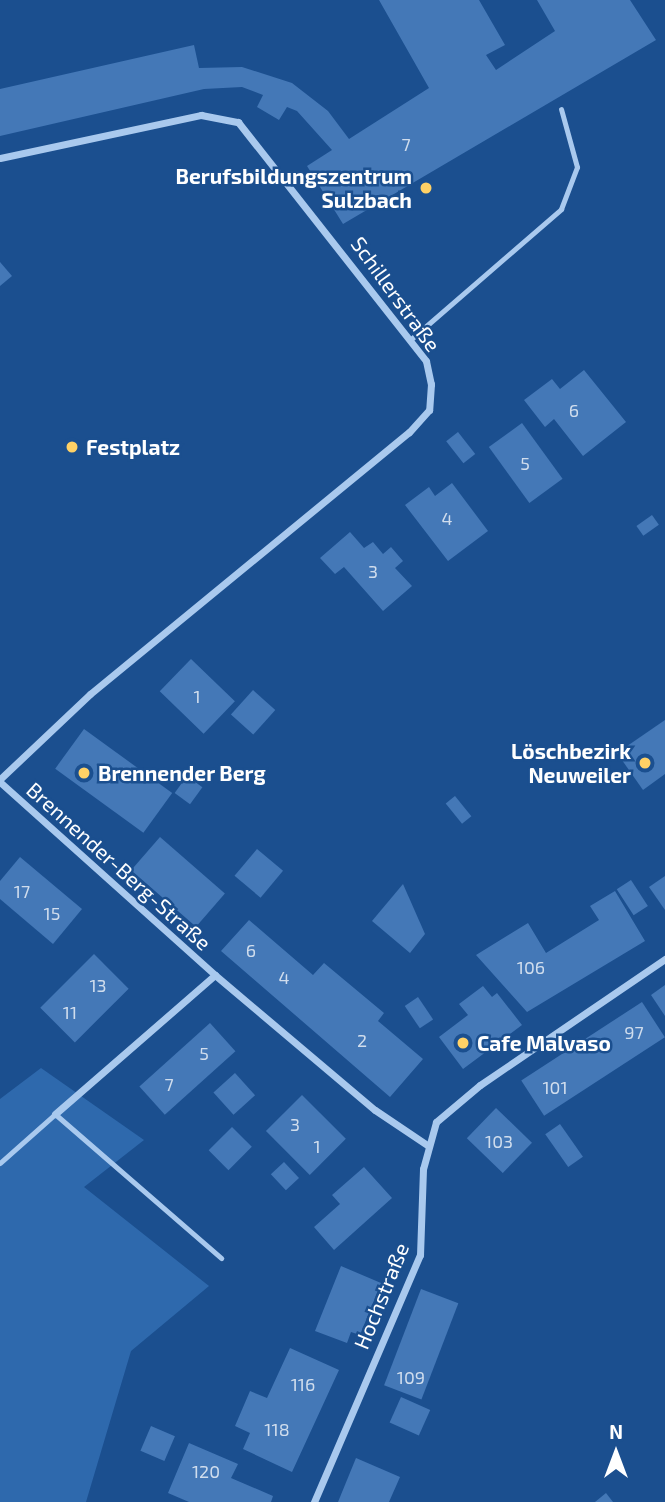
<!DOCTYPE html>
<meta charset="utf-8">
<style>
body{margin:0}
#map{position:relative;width:665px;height:1502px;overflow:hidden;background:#1b4f8f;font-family:"Exo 2",sans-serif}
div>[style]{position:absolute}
.green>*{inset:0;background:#2e69ad}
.building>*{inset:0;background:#4478b7;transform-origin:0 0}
.service>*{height:5px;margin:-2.5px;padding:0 2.5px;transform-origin:2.5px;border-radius:2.5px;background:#a9c9ee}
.minor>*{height:7px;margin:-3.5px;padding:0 3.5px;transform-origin:3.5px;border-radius:3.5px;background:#a9c9ee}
.dots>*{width:19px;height:19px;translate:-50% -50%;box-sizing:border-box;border:4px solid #1b4f8f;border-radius:50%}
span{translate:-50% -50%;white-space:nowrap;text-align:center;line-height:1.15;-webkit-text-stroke:5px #1b4f8f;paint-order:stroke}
.number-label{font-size:18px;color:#d0dded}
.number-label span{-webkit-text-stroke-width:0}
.poi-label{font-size:21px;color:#fff;font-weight:700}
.right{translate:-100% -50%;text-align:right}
.left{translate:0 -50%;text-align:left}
.street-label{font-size:21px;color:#fff}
.north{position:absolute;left:581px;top:1418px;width:70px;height:70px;-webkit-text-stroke:5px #1b4f8f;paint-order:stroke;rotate:0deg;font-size:19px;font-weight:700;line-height:28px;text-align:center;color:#fff}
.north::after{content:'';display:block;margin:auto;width:24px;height:32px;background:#fff;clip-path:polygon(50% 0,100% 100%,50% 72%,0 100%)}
</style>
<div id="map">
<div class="green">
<div style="clip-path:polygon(41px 1068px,144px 1140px,84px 1187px,209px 1286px,131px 1351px,86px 1502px,0 1502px,0 1099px)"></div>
</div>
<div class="building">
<div style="clip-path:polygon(379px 0,479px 0,505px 45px,486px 55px,496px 70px,555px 31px,537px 0,630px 0,656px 40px,343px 224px,307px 166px,332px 150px,297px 111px,287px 107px,279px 120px,257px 107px,263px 95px,242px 87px,204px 89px,0 136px,0 89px,194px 45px,199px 68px,242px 67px,292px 83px,328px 111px,349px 139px,429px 88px)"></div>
<div style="clip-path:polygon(0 262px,12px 276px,0 286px)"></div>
<div style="clip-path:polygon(584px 370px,626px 422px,583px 456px,554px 419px,545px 427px,524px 400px,552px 379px,560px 389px)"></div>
<div style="left:522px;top:423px;width:69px;height:41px;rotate:54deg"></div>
<div style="left:458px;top:432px;width:28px;height:15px;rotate:52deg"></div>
<div style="clip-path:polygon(452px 483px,488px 531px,448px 561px,405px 505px,429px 487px,435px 496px)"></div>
<div style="left:652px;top:515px;width:12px;height:19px;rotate:55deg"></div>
<div style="clip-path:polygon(350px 532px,364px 548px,373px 542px,383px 554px,391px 547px,403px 561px,395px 568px,412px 586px,383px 611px,344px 567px,335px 574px,320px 558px)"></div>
<div style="left:191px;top:659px;width:61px;height:45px;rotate:44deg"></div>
<div style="left:253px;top:690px;width:30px;height:33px;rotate:42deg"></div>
<div style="clip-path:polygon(665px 720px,665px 774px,643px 790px,617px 753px)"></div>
<div style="left:84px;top:729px;width:109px;height:49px;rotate:36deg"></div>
<div style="left:187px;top:776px;width:19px;height:21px;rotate:36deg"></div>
<div style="left:455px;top:796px;width:26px;height:12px;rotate:51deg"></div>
<div style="left:160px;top:837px;width:86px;height:44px;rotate:41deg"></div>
<div style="left:257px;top:849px;width:34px;height:35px;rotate:40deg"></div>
<div style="clip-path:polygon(20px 857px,82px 909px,53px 944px,0 899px,0 881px)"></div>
<div style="clip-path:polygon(665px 876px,665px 910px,649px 887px)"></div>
<div style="left:631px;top:880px;width:31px;height:17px;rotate:57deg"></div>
<div style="clip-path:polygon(403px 884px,425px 934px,410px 953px,372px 921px)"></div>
<div style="clip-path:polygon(615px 891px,645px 941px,527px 1012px,476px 955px,528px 923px,546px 953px,599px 920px,590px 906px)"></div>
<div style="clip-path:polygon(249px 920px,313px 975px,324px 963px,384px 1013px,378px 1021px,423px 1059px,390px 1097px,221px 951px)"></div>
<div style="left:94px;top:954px;width:49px;height:76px;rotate:45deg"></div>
<div style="clip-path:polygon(665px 985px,665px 1016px,651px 995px)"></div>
<div style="clip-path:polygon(483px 986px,492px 997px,497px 993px,522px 1025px,463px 1069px,439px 1037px,468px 1015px,459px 1004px)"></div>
<div style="left:418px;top:997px;width:27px;height:16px;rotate:56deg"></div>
<div style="left:642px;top:1002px;width:42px;height:144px;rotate:57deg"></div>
<div style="left:210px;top:1023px;width:38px;height:95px;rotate:48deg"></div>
<div style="left:235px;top:1073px;width:30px;height:29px;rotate:48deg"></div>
<div style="left:302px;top:1095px;width:62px;height:51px;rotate:45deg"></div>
<div style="left:496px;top:1108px;width:50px;height:42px;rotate:44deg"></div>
<div style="left:560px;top:1124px;width:40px;height:18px;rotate:55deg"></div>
<div style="left:232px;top:1127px;width:28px;height:33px;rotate:45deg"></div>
<div style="left:284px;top:1162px;width:22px;height:18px;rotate:47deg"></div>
<div style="clip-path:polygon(364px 1167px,392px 1198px,334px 1250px,314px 1227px,340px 1204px,332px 1195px)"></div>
<div style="clip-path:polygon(341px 1266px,381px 1283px,360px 1335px,351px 1332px,347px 1343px,315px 1331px)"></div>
<div style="left:421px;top:1289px;width:40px;height:103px;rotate:21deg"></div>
<div style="clip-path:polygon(290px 1348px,339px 1370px,292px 1472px,243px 1449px,250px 1433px,235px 1426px,250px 1391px,267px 1398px)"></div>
<div style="left:401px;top:1397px;width:32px;height:28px;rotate:24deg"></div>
<div style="left:151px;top:1426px;width:26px;height:27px;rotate:23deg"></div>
<div style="clip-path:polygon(189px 1443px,238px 1464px,231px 1478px,273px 1496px,271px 1502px,189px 1502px,168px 1493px)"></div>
<div style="clip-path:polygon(356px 1458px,400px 1477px,389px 1502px,338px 1502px)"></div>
<div style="clip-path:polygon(606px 1493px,613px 1502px,595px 1502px)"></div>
</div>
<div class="service">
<div style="left:410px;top:340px;width:200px;rotate:-40.9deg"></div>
<div style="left:561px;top:209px;width:45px;rotate:-69.1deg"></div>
<div style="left:577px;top:167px;width:60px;rotate:-105.4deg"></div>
<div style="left:0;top:1163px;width:74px;rotate:-41.7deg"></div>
<div style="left:55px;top:1114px;width:220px;rotate:40.9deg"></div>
</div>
<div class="minor">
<div style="left:0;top:158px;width:206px;rotate:-12.1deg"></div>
<div style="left:201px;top:115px;width:38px;rotate:11deg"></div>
<div style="left:238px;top:122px;width:304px;rotate:51.8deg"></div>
<div style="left:426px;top:361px;width:24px;rotate:78deg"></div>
<div style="left:431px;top:384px;width:26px;rotate:94deg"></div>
<div style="left:429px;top:410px;width:30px;rotate:132deg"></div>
<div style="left:409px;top:432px;width:413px;rotate:140.6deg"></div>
<div style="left:90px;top:694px;width:124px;rotate:136.6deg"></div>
<div style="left:0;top:782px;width:289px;rotate:41.9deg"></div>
<div style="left:215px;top:975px;width:209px;rotate:40.2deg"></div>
<div style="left:375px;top:1110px;width:63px;rotate:33.9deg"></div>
<div style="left:55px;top:1114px;width:212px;rotate:-41deg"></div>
<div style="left:314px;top:1502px;width:269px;rotate:-66.8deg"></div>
<div style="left:420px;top:1255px;width:86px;rotate:-88deg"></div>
<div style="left:423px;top:1169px;width:49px;rotate:-74.5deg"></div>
<div style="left:436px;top:1122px;width:57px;rotate:-40.1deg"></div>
<div style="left:480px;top:1085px;width:224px;rotate:-34.3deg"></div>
</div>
<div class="dots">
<div style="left:426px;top:188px;background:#ffd166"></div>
<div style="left:72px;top:447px;background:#ffd166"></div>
<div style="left:645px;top:763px;background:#ffd166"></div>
<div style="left:84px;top:773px;background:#ffd166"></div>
<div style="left:463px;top:1043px;background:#ffd166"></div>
</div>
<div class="number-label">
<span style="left:406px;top:144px">7</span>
<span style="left:574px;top:410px">6</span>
<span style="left:525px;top:463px">5</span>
<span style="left:447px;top:518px">4</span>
<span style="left:373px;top:571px">3</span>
<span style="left:197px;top:696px">1</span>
<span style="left:22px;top:891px">17</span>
<span style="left:52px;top:913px">15</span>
<span style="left:251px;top:950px">6</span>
<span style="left:531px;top:967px">106</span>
<span style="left:284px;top:977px">4</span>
<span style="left:98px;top:985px">13</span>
<span style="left:70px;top:1012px">11</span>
<span style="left:634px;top:1032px">97</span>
<span style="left:362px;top:1040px">2</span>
<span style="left:204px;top:1053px">5</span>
<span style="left:169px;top:1084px">7</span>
<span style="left:555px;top:1087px">101</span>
<span style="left:295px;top:1124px">3</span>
<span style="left:499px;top:1141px">103</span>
<span style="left:317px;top:1146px">1</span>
<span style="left:411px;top:1377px">109</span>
<span style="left:303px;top:1384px">116</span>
<span style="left:277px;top:1429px">118</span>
<span style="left:206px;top:1471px">120</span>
</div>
<div class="poi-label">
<span class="right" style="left:412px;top:188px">Berufsbildungszentrum<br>Sulzbach</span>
<span class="left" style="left:86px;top:447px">Festplatz</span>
<span class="right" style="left:631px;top:763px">Löschbezirk<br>Neuweiler</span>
<span class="left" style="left:98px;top:773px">Brennender Berg</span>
<span class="left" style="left:477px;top:1043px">Cafe Malvaso</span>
</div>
<div class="street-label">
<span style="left:396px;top:294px;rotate:54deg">Schillerstraße</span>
<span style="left:119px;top:866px;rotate:42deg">Brennender-Berg-Straße</span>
<span style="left:381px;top:1296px;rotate:-68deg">Hochstraße</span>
</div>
<div class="north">N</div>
</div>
